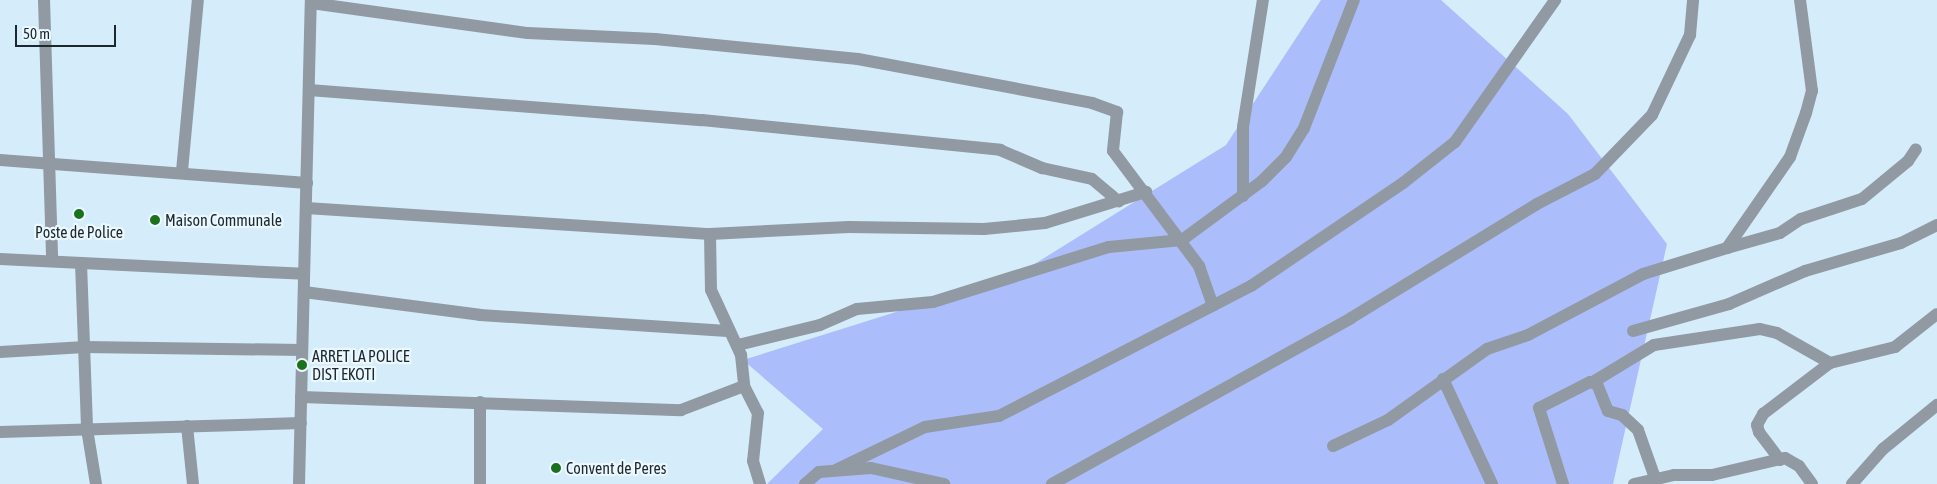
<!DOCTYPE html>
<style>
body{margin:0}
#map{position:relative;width:1937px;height:484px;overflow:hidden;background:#d5ecfb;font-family:"Asap Condensed",sans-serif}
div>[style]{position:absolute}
.green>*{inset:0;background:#acbdfb}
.minor>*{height:12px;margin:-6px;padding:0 6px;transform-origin:6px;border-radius:6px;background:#9199a3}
.dots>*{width:14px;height:14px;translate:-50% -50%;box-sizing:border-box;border:2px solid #ecf8ff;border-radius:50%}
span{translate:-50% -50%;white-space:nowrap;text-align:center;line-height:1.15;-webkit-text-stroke:4.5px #ecf8ff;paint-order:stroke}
.poi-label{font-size:16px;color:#1c272e}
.left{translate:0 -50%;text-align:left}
.scale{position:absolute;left:15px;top:25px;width:101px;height:22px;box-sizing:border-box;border:2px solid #1c272e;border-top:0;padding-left:6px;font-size:15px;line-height:18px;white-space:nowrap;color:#1c272e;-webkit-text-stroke:4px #ecf8ff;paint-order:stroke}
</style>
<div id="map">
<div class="green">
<div style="clip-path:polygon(1321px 0,1441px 0,1568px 114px,1667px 244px,1613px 484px,767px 484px,823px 429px,743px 360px,1020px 273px,1226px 145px)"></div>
</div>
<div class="minor">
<div style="left:44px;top:0;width:261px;rotate:88.2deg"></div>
<div style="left:311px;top:3px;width:219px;rotate:7.9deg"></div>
<div style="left:528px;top:33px;width:127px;rotate:2.7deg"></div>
<div style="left:655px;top:39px;width:204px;rotate:5.6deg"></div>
<div style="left:858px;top:59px;width:238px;rotate:10.6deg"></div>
<div style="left:1092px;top:103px;width:27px;rotate:20deg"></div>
<div style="left:1117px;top:112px;width:39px;rotate:96deg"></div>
<div style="left:1113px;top:151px;width:144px;rotate:53.2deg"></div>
<div style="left:1199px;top:266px;width:42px;rotate:70.7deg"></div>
<div style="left:309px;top:90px;width:394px;rotate:4.4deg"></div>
<div style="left:702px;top:120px;width:300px;rotate:5.7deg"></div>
<div style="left:1000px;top:150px;width:46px;rotate:23.2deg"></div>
<div style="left:1042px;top:168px;width:51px;rotate:12.4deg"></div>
<div style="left:1092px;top:179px;width:35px;rotate:40deg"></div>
<div style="left:0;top:160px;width:308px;rotate:4.3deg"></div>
<div style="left:182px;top:171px;width:172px;rotate:-84.7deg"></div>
<div style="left:1243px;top:196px;width:69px;rotate:-90deg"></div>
<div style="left:1243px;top:127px;width:129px;rotate:-81.1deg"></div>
<div style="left:306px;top:208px;width:405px;rotate:3.7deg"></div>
<div style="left:710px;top:234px;width:139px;rotate:-2.9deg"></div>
<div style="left:849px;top:227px;width:135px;rotate:0.8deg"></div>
<div style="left:984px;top:229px;width:61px;rotate:-5.6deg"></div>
<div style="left:1045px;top:223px;width:106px;rotate:-17.1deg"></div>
<div style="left:710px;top:234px;width:56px;rotate:89deg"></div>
<div style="left:711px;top:290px;width:72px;rotate:65.2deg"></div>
<div style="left:741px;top:355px;width:31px;rotate:84deg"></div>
<div style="left:1727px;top:248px;width:55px;rotate:-15.8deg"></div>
<div style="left:1780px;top:233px;width:25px;rotate:-34deg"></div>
<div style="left:1801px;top:219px;width:64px;rotate:-18.2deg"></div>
<div style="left:1862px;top:199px;width:60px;rotate:-39.6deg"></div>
<div style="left:1908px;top:161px;width:14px;rotate:-56deg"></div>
<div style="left:0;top:259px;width:304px;rotate:2.8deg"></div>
<div style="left:81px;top:263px;width:166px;rotate:87.9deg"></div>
<div style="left:87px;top:429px;width:56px;rotate:80.7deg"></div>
<div style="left:304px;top:292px;width:177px;rotate:7.4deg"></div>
<div style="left:480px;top:315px;width:248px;rotate:3.7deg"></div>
<div style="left:1633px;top:331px;width:100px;rotate:-15.7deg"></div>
<div style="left:1729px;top:304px;width:83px;rotate:-23.5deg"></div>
<div style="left:1805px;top:271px;width:100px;rotate:-16.3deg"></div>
<div style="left:1901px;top:243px;width:40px;rotate:-26.6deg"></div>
<div style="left:738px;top:345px;width:84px;rotate:-13.7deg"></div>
<div style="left:820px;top:325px;width:40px;rotate:-23.4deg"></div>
<div style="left:857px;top:309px;width:76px;rotate:-5.3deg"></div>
<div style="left:933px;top:302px;width:184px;rotate:-17.4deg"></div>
<div style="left:1109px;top:247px;width:73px;rotate:-5.5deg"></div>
<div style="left:1182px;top:240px;width:99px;rotate:-36.4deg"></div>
<div style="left:1262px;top:181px;width:34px;rotate:-45deg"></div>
<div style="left:1286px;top:157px;width:34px;rotate:-58deg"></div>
<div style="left:1304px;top:128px;width:137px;rotate:-68.7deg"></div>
<div style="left:0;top:352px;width:85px;rotate:-3.4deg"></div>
<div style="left:85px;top:347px;width:217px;rotate:0.8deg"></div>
<div style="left:1443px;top:379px;width:116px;rotate:65deg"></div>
<div style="left:1593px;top:382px;width:71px;rotate:-31.2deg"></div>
<div style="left:1654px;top:345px;width:107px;rotate:-8.6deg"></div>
<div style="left:1760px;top:329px;width:17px;rotate:13deg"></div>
<div style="left:1777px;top:333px;width:61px;rotate:29.5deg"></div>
<div style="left:301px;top:397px;width:380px;rotate:2deg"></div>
<div style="left:681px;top:410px;width:67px;rotate:-20.9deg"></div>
<div style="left:744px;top:386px;width:30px;rotate:63deg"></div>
<div style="left:758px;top:413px;width:48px;rotate:95.9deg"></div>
<div style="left:753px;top:461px;width:24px;rotate:73deg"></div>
<div style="left:480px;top:402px;width:82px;rotate:90deg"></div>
<div style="left:187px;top:426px;width:58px;rotate:84.1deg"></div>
<div style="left:0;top:432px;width:301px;rotate:-1.7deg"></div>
<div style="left:1333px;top:446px;width:61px;rotate:-25.3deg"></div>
<div style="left:1388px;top:420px;width:122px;rotate:-35.6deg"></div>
<div style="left:1487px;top:349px;width:43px;rotate:-18.9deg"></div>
<div style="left:1528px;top:335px;width:130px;rotate:-27.9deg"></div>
<div style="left:1643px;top:274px;width:88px;rotate:-17.2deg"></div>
<div style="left:1727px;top:248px;width:111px;rotate:-55.3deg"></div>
<div style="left:1790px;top:157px;width:47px;rotate:-70deg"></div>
<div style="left:1806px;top:113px;width:23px;rotate:-75deg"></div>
<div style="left:1812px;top:91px;width:92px;rotate:-97.5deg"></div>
<div style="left:1780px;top:460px;width:35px;rotate:-127deg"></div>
<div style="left:1759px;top:432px;width:7px;rotate:-106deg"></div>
<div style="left:1757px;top:425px;width:13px;rotate:-61deg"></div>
<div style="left:1763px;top:414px;width:84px;rotate:-37.3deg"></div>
<div style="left:1830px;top:363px;width:67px;rotate:-13.8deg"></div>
<div style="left:1895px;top:347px;width:53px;rotate:-38.2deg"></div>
<div style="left:836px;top:470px;width:99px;rotate:-25.8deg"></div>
<div style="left:925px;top:427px;width:75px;rotate:-8.5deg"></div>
<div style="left:999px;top:416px;width:284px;rotate:-27.3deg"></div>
<div style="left:1251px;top:286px;width:184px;rotate:-34.1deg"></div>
<div style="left:1403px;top:183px;width:66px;rotate:-38.3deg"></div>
<div style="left:1455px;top:142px;width:174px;rotate:-54.8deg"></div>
<div style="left:299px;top:484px;width:484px;rotate:-88.6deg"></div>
<div style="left:805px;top:484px;width:18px;rotate:-41deg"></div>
<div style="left:819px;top:472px;width:52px;rotate:-4.4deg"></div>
<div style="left:871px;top:468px;width:75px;rotate:12.4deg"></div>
<div style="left:1052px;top:484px;width:342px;rotate:-29deg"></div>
<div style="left:1351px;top:318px;width:218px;rotate:-31.5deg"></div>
<div style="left:1537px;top:204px;width:65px;rotate:-27.3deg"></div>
<div style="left:1595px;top:174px;width:82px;rotate:-46deg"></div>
<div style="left:1652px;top:115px;width:89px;rotate:-64.6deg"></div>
<div style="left:1690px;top:35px;width:35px;rotate:-85deg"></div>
<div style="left:1563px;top:484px;width:80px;rotate:-107.5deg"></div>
<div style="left:1539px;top:408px;width:57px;rotate:-27deg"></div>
<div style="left:1590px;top:382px;width:7px;rotate:16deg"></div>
<div style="left:1597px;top:384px;width:29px;rotate:68deg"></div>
<div style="left:1608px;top:411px;width:15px;rotate:16deg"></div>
<div style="left:1622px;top:415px;width:22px;rotate:43deg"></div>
<div style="left:1638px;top:430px;width:51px;rotate:70.5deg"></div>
<div style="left:1634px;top:484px;width:41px;rotate:-12.7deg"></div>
<div style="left:1674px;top:475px;width:38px"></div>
<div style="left:1712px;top:475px;width:75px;rotate:-13.1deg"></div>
<div style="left:1785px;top:458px;width:16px;rotate:30deg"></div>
<div style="left:1799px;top:466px;width:22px;rotate:54deg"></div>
<div style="left:1852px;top:484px;width:47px;rotate:-48.5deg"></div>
<div style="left:1883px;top:449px;width:70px;rotate:-39.2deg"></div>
</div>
<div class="dots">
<div style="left:79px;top:214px;background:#1c711c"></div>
<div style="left:155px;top:220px;background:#1c711c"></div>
<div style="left:302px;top:365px;background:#1c711c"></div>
<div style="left:556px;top:468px;background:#1c711c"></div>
</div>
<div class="poi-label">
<span class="left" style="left:165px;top:220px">Maison Communale</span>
<span style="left:79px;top:232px">Poste de Police</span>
<span class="left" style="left:312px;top:365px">ARRET LA POLICE<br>DIST EKOTI</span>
<span class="left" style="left:566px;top:468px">Convent de Peres</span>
</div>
<div class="scale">50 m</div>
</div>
